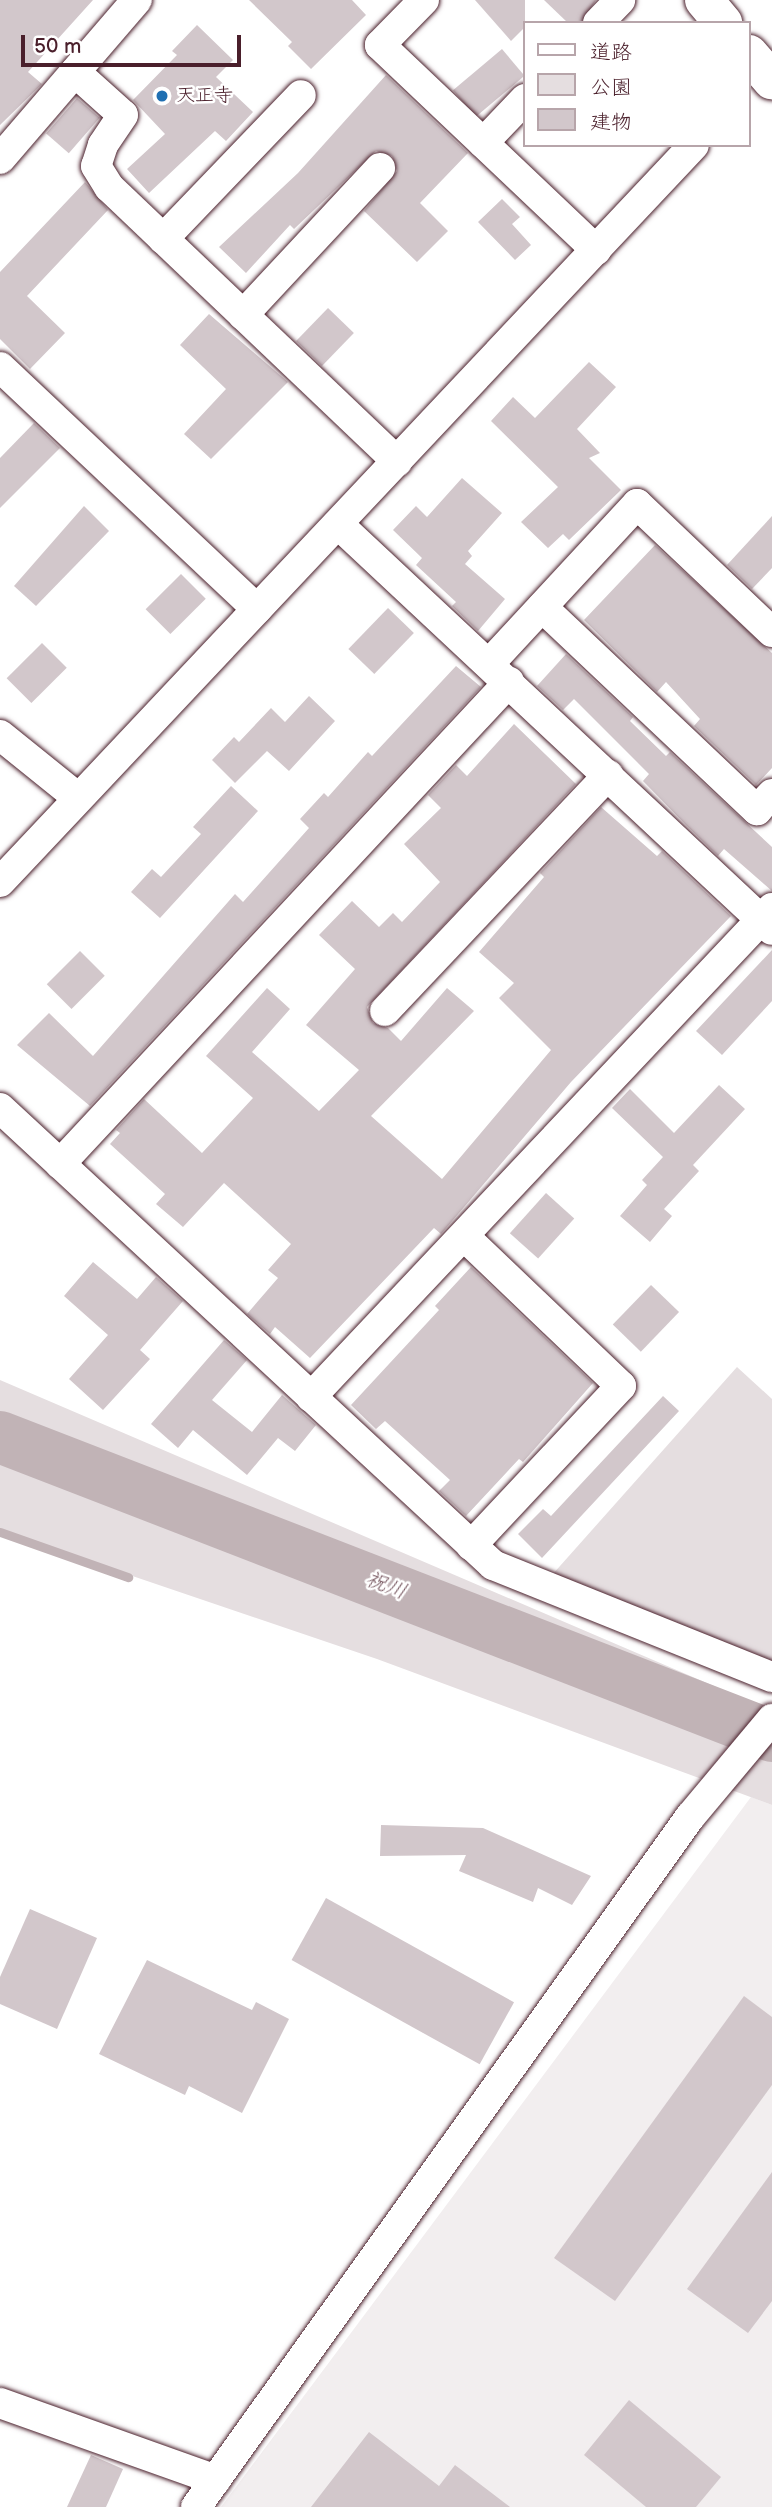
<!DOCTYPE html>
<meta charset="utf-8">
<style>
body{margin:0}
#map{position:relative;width:772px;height:2507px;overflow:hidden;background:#fff;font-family:"Balsamiq Sans","Klee One",sans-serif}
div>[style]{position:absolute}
.built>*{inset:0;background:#f2eeef}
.green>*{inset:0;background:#e5dee0}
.stream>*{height:9px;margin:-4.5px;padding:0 4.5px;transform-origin:4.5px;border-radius:4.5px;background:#c1b3b6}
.river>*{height:52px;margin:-26px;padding:0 26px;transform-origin:26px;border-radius:26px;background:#c1b3b6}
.building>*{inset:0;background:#d2c7cb;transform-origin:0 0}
.roads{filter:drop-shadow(0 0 2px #4a1f2b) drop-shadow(0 0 2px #4a1f2b)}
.minor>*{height:30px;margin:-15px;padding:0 15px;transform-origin:15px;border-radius:15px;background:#fff}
.major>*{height:38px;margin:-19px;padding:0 19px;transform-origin:19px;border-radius:19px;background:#fff}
.dots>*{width:19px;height:19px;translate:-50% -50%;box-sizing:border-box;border:4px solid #fff;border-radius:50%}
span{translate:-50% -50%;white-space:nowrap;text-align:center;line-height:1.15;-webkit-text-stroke:5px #fff;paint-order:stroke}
.poi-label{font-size:19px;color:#4a1f2b}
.left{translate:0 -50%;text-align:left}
.water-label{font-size:21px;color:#74535c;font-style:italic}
.legend{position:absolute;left:523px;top:21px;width:228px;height:126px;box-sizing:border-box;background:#fff;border:2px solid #b7a5aa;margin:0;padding:9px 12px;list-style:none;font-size:21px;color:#4a1f2b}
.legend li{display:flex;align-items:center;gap:14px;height:35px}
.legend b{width:35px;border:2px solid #b7a5aa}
.scale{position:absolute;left:21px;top:35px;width:220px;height:32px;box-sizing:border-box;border:4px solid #4a1f2b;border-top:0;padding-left:9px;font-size:21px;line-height:24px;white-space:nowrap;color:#4a1f2b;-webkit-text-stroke:5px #fff;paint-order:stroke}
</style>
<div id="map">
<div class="built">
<div style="clip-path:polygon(751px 1797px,772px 1805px,772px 2507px,221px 2507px)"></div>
</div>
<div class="green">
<div style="clip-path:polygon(737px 1367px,772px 1399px,772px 1677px,544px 1584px)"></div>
<div style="clip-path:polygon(0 1380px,772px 1711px,772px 1805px,377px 1659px,0 1531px)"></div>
</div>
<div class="stream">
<div style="left:0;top:1532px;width:136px;rotate:19.4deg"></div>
</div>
<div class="river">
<div style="left:0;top:1437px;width:828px;rotate:21.17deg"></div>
</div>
<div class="building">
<div style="clip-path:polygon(0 0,93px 0,28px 72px,42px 84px,0 125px)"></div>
<div style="clip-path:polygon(249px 0,352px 0,366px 15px,311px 69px,288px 46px,292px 42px)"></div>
<div style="clip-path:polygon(475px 0,525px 0,525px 27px,511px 41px)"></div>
<div style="clip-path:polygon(544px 0,596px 0,581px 23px,568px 23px)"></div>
<div style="clip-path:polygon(197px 25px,233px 60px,216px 77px,253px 112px,226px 141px,215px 131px,149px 193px,127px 169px,165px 134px,133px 100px,177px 55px,172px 51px)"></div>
<div style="left:502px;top:49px;width:35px;height:64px;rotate:50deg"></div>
<div style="clip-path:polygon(386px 75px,468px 153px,420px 203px,448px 231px,417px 262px,364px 211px,397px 171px,392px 156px,376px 151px,294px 229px,290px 225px,246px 273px,219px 247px,298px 173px)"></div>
<div style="left:77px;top:98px;width:30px;height:47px;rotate:41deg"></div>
<div style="clip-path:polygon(85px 182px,108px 210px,27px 296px,65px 333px,30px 369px,0 339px,0 272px)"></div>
<div style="clip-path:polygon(502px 199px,520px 217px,512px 224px,531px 245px,515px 260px,478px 222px)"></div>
<div style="left:328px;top:308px;width:36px;height:46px;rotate:44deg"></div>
<div style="clip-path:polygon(209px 314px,288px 382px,211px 459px,184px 434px,226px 389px,180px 345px)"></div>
<div style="clip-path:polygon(589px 362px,616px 387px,577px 429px,600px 453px,589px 458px,621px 490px,569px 540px,563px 534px,548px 548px,521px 522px,558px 487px,491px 421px,513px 397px,535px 418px)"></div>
<div style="clip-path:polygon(34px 423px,60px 448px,0 508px,0 458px)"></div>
<div style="clip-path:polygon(462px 478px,502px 513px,468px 551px,472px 556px,465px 564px,505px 599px,478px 631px,452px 606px,456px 602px,416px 565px,422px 558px,393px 530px,416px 506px,427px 517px)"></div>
<div style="clip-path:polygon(84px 506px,109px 531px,36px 606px,14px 586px)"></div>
<div style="clip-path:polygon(772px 516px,772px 568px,752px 589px,727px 565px)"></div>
<div style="clip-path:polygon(655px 545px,772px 653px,772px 768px,756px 785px,694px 726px,700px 719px,666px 682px,657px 692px,584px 620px)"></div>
<div style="left:181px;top:574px;width:35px;height:50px;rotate:45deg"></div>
<div style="left:388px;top:608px;width:36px;height:57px;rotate:44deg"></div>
<div style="left:42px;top:643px;width:35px;height:50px;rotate:45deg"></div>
<div style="clip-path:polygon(566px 654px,633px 717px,630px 721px,666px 756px,670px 752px,772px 847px,772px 891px,724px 849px,718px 856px,686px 825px,643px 781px,649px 774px,574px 699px,563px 710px,537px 686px)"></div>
<div style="clip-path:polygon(456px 666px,481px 687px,90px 1106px,17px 1045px,49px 1013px,93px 1056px,235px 894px,243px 902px,309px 828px,300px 819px,324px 793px,328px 797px,368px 752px,372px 756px)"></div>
<div style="clip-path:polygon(309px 696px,335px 721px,289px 771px,267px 751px,235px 783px,212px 760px,234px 737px,239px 742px,271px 708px,285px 722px)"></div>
<div style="clip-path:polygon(514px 724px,576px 784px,367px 1007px,373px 1023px,388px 1028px,401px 1041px,447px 988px,474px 1011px,371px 1116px,442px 1179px,551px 1050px,499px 998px,514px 983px,479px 952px,544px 877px,540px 873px,601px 807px,657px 856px,662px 851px,731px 916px,571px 1082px,441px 1234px,434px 1228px,310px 1358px,275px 1327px,270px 1334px,247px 1314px,278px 1278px,268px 1270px,291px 1244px,224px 1183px,183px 1227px,156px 1204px,165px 1194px,110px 1144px,120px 1133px,116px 1130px,144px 1099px,202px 1153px,253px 1098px,206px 1056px,267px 988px,290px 1009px,252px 1052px,319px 1111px,359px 1070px,306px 1025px,355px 969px,319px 935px,352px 901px,379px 927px,393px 913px,402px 922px,440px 882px,404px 844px,441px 808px,428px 795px,456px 765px,467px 776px)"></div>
<div style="clip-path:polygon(231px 786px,258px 811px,160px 918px,131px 892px,152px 869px,161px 877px,201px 834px,193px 827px)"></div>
<div style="clip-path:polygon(772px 950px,772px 1001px,722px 1055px,696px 1031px)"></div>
<div style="left:80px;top:951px;width:35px;height:47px;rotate:45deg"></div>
<div style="clip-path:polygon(719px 1085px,745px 1109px,693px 1165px,699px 1171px,664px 1209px,672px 1216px,650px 1242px,620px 1216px,647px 1185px,642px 1180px,663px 1157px,612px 1108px,630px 1089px,674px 1133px)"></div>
<div style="left:546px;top:1193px;width:38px;height:54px;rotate:42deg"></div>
<div style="clip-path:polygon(93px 1262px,137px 1299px,156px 1277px,183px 1301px,140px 1350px,150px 1359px,103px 1410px,69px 1379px,108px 1335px,64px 1296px)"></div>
<div style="clip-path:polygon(471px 1267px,593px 1383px,523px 1462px,519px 1459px,466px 1516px,439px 1491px,450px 1480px,385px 1421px,376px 1429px,351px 1405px,439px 1310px,435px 1306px)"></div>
<div style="left:651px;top:1285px;width:39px;height:55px;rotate:44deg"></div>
<div style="clip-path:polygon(224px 1340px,247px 1360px,212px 1400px,252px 1432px,282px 1395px,316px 1425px,295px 1451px,278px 1438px,247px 1475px,193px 1430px,178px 1448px,151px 1424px)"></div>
<div style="clip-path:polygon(663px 1396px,679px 1411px,542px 1558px,518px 1534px,543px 1509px,551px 1516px)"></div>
<div style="clip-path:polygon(381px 1825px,483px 1828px,591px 1876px,572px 1905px,538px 1888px,533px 1902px,459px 1871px,466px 1855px,380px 1856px)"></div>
<div style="left:326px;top:1898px;width:215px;height:71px;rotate:29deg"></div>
<div style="clip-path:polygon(30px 1909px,97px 1938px,57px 2029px,0 2004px,0 1977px)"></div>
<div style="clip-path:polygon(147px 1960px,252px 2010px,256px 2002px,289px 2019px,242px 2113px,189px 2086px,185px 2095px,99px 2054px)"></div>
<div style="clip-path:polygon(744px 1996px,772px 2017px,772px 2085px,615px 2301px,554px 2258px)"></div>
<div style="clip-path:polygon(772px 2172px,772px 2301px,748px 2333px,687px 2289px)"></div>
<div style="clip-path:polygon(629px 2400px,721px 2477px,696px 2507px,646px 2507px,584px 2455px)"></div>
<div style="clip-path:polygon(369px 2432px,439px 2486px,455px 2465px,510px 2507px,311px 2507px)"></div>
<div style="clip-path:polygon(91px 2455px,123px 2469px,106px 2507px,67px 2507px)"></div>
</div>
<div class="roads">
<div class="minor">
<div style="left:424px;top:0;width:63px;rotate:134.4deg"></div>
<div style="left:380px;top:45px;width:298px;rotate:43.5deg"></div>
<div style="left:598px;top:23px;width:32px;rotate:-46deg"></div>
<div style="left:75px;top:72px;width:64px;rotate:41.9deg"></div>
<div style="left:123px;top:115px;width:36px;rotate:124deg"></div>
<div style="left:103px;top:145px;width:22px;rotate:108deg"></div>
<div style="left:96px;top:166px;width:25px;rotate:58deg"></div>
<div style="left:109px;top:187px;width:398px;rotate:43.6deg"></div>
<div style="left:483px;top:143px;width:61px;rotate:-46.3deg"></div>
<div style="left:0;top:159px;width:210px;rotate:-49.3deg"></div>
<div style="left:163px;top:239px;width:199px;rotate:-46.2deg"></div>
<div style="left:243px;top:315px;width:201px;rotate:-47deg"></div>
<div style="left:0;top:367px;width:353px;rotate:43.3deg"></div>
<div style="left:338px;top:524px;width:594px;rotate:43.09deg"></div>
<div style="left:542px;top:607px;width:296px;rotate:43.4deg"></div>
<div style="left:757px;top:810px;width:22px;rotate:-47deg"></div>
<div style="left:489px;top:664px;width:218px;rotate:-47.2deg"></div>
<div style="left:637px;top:504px;width:186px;rotate:43.5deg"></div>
<div style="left:0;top:735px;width:100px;rotate:38.9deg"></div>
<div style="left:0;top:882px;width:1012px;rotate:-46.72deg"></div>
<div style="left:385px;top:1011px;width:325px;rotate:-46.6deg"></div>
<div style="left:0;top:1108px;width:672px;rotate:42.83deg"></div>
<div style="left:493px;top:1565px;width:301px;rotate:21.9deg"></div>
<div style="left:60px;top:1164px;width:659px;rotate:-47.03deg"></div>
<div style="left:464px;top:1236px;width:217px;rotate:43.7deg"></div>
<div style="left:621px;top:1386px;width:219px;rotate:133.2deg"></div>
<div style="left:311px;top:1397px;width:672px;rotate:-46.69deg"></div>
<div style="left:0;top:2403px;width:229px;rotate:19.6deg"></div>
<div style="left:196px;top:2507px;width:849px;rotate:-54.4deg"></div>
<div style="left:690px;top:1817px;width:128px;rotate:-50.1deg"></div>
</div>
<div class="major">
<div style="left:704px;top:0;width:30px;rotate:50deg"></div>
<div style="left:749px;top:54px;width:35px;rotate:49deg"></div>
</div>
</div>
<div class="dots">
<div style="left:162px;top:96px;background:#1f6fb2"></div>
</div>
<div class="poi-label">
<span class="left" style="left:176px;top:96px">天正寺</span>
</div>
<div class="water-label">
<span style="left:386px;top:1586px;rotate:21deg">祝川</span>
</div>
<ul class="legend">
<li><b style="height:9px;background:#fff"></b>道路</li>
<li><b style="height:19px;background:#e5dee0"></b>公園</li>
<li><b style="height:19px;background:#d2c7cb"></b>建物</li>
</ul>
<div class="scale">50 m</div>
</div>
